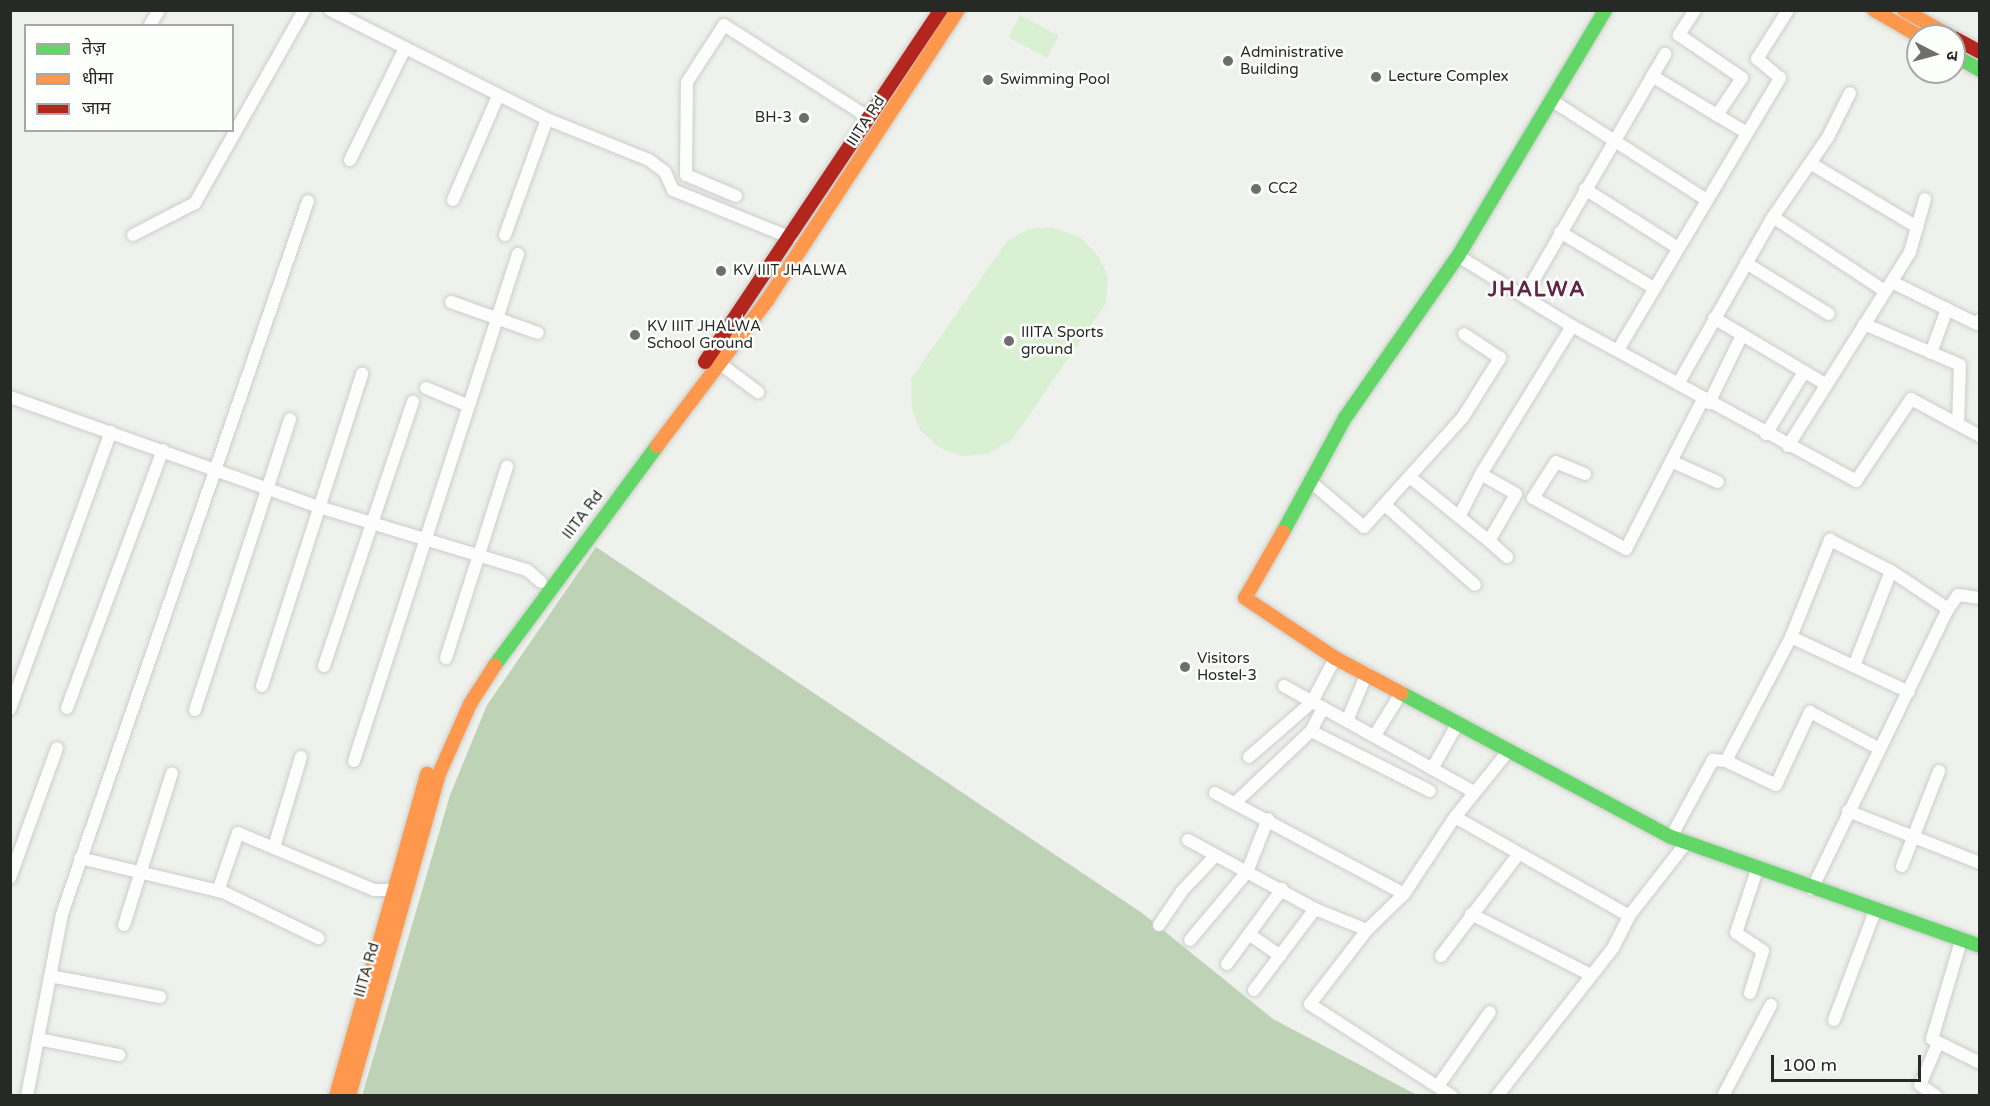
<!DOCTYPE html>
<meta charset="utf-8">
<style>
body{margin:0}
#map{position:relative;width:1990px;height:1106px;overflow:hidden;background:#eef1ec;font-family:"Varela Round","Noto Sans Devanagari",sans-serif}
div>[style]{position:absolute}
.green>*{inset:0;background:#d9f0d2;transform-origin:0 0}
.forest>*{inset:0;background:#bed3b6}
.roads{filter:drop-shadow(0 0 2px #cacdc9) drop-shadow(0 0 2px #cacdc9)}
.street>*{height:12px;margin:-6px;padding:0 6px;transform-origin:6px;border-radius:6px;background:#fcfdfc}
.fast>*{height:14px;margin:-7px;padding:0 7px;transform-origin:7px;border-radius:7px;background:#63d668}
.slow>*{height:14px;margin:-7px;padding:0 7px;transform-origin:7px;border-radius:7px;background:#ff974d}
.jam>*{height:14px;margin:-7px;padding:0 7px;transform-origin:7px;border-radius:7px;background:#b3261e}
.dots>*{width:16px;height:16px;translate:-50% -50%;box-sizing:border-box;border:3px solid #fcfffb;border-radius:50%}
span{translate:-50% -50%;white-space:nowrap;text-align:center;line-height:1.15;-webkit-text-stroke:5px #fcfffb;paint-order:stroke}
.poi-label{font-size:15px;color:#272927}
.left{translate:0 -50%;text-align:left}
.right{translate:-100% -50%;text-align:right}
.street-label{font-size:15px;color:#272927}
.district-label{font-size:21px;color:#622447;font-weight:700;letter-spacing:1.5px}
.frame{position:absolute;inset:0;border:12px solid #272927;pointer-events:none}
.legend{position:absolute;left:24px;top:24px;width:210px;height:108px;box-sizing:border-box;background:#fcfffb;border:2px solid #a7a9a6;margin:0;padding:8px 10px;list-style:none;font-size:18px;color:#272927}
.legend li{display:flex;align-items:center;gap:12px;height:30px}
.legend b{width:30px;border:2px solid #a7a9a6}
.north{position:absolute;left:1906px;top:24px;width:60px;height:60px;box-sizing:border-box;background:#fcfffb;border:2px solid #a7a9a6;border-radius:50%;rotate:96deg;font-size:16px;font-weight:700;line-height:24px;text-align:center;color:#272927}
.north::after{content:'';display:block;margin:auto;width:21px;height:27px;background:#6d6f6c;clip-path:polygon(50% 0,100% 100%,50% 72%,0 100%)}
.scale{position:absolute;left:1771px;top:1055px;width:150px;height:27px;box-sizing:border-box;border:3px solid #272927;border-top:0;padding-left:8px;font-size:18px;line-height:21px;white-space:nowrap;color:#272927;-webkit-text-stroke:4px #fcfffb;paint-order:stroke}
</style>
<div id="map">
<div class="green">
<div style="left:1020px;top:15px;width:44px;height:25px;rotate:28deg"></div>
<div style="clip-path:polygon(1051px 227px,1080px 237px,1099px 257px,1108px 277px,1106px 303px,1012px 440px,987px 454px,962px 456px,940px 448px,920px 430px,912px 408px,911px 379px,1007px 241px,1029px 229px)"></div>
</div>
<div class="forest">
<div style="clip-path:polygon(596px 547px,1142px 913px,1273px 1019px,1417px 1095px,362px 1096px,450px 795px,487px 705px)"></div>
</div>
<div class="roads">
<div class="street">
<div style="left:330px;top:10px;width:243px;rotate:26.7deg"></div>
<div style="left:547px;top:119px;width:110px;rotate:21.9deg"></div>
<div style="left:649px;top:160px;width:20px;rotate:37deg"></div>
<div style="left:665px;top:172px;width:20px;rotate:66deg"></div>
<div style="left:673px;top:190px;width:127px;rotate:22.1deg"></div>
<div style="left:1695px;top:10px;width:30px;rotate:123deg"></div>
<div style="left:1679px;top:35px;width:76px;rotate:34.3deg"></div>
<div style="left:1742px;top:78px;width:45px;rotate:124deg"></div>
<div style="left:150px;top:25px;width:17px;rotate:-59deg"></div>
<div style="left:1652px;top:76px;width:111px;rotate:31deg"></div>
<div style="left:1551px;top:100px;width:185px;rotate:32.7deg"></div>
<div style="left:350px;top:160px;width:125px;rotate:-63.8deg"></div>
<div style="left:1810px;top:163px;width:125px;rotate:30.9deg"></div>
<div style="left:1585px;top:189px;width:110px;rotate:32.4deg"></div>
<div style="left:736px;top:196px;width:54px;rotate:-157.2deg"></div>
<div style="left:686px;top:175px;width:93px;rotate:-89.4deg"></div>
<div style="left:687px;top:82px;width:68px;rotate:-57deg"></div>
<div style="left:724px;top:25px;width:174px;rotate:32.6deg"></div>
<div style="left:453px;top:200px;width:113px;rotate:-66.6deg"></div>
<div style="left:1773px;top:217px;width:134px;rotate:33.5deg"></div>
<div style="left:1560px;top:232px;width:109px;rotate:30.8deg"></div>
<div style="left:133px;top:235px;width:70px;rotate:-27.3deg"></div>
<div style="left:195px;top:203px;width:222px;rotate:-60.5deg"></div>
<div style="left:505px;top:235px;width:123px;rotate:-70.1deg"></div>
<div style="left:1458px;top:256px;width:134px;rotate:31.6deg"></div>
<div style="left:1572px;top:326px;width:324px;rotate:28.6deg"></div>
<div style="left:1856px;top:481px;width:99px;rotate:-56.1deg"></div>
<div style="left:1911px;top:399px;width:78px;rotate:28.2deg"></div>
<div style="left:1746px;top:263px;width:97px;rotate:31.6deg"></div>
<div style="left:1895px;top:276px;width:7px;rotate:117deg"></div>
<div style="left:1892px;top:282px;width:95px;rotate:26.3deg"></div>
<div style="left:1977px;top:324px;width:4px;rotate:-63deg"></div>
<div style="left:1525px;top:295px;width:279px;rotate:-59.8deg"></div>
<div style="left:451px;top:302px;width:92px;rotate:19.6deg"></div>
<div style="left:1714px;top:318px;width:129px;rotate:30.7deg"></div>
<div style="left:1864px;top:324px;width:104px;rotate:23.1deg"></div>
<div style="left:1960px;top:365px;width:59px;rotate:91.9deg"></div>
<div style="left:1618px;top:350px;width:317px;rotate:-59.2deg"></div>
<div style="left:1780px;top:78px;width:30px;rotate:-140deg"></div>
<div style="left:1757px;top:59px;width:58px;rotate:-57.7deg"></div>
<div style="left:1931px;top:353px;width:47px;rotate:-70deg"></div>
<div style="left:715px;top:360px;width:54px;rotate:36.7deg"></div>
<div style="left:1678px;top:384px;width:192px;rotate:-60.4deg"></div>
<div style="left:1773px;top:217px;width:97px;rotate:-55.5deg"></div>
<div style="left:1828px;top:137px;width:49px;rotate:-63.4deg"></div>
<div style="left:426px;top:388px;width:44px;rotate:22.5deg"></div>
<div style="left:10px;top:397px;width:328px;rotate:19.6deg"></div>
<div style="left:319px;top:507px;width:217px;rotate:16.9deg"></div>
<div style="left:527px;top:570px;width:18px;rotate:41deg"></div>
<div style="left:1709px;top:403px;width:76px;rotate:-64.1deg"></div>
<div style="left:1766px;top:434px;width:73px;rotate:-58.5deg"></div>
<div style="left:1788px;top:446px;width:229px;rotate:-57.8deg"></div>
<div style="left:1910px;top:252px;width:55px;rotate:-74.2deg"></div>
<div style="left:1673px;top:462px;width:49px;rotate:24deg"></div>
<div style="left:1585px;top:474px;width:31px;rotate:-158deg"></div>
<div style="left:1556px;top:462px;width:43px;rotate:122.6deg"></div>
<div style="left:1533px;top:498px;width:106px;rotate:28.7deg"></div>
<div style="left:1626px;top:549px;width:169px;rotate:-62.8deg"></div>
<div style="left:1411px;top:478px;width:100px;rotate:38.9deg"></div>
<div style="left:1312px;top:483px;width:68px;rotate:40.2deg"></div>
<div style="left:1364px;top:527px;width:148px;rotate:-48deg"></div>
<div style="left:1463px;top:417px;width:70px;rotate:-57.9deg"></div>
<div style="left:1500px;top:358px;width:43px;rotate:-146.3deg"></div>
<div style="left:1385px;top:505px;width:120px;rotate:41.6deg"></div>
<div style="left:1459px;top:517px;width:48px;rotate:-62.9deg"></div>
<div style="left:1507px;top:557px;width:24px;rotate:-138deg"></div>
<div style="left:1489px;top:541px;width:54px;rotate:-60.1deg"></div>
<div style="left:1516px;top:494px;width:40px;rotate:-150.3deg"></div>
<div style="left:1481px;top:474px;width:174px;rotate:-58.4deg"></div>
<div style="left:1791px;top:637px;width:130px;rotate:25deg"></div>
<div style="left:446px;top:658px;width:201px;rotate:-72.3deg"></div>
<div style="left:324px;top:666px;width:279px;rotate:-71.4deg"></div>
<div style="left:1854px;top:666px;width:102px;rotate:-68.7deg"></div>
<div style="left:262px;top:686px;width:328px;rotate:-72.2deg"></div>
<div style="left:1284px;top:686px;width:218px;rotate:29.2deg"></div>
<div style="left:67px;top:708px;width:275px;rotate:-69.6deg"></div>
<div style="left:10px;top:709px;width:295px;rotate:-70deg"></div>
<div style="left:195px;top:710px;width:306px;rotate:-71.9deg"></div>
<div style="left:1347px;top:721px;width:52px;rotate:-67.4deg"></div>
<div style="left:1311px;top:731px;width:26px;rotate:-62deg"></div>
<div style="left:1375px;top:735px;width:51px;rotate:-57.9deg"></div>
<div style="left:1249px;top:757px;width:84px;rotate:-41.1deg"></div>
<div style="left:1312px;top:702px;width:50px;rotate:-62.4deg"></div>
<div style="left:354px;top:761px;width:533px;rotate:-72.08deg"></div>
<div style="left:1726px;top:761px;width:55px;rotate:25.6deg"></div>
<div style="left:1776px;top:785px;width:81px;rotate:-65deg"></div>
<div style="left:1810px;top:712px;width:79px;rotate:27.9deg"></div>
<div style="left:1432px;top:769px;width:53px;rotate:-60.5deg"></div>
<div style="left:1215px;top:793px;width:214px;rotate:28.1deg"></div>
<div style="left:1236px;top:802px;width:103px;rotate:-43.4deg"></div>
<div style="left:1311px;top:731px;width:133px;rotate:26.8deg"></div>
<div style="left:1848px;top:811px;width:142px;rotate:21.5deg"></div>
<div style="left:1455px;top:817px;width:200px;rotate:29.6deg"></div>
<div style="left:1671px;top:837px;width:88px;rotate:-61.4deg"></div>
<div style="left:1713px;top:760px;width:13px;rotate:4deg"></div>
<div style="left:1726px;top:761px;width:140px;rotate:-62.3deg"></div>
<div style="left:1791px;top:637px;width:105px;rotate:-68.1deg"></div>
<div style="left:1830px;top:540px;width:68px;rotate:26.9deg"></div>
<div style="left:1891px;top:571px;width:69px;rotate:33.7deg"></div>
<div style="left:1188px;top:840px;width:145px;rotate:28.5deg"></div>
<div style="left:1315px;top:909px;width:56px;rotate:22deg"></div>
<div style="left:274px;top:847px;width:94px;rotate:-73.3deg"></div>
<div style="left:80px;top:858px;width:147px;rotate:13.4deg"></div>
<div style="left:223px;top:892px;width:106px;rotate:25.8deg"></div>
<div style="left:1902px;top:866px;width:102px;rotate:-68.7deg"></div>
<div style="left:10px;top:878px;width:138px;rotate:-70.1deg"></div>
<div style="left:1812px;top:889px;width:311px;rotate:-64.1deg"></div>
<div style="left:1948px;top:609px;width:17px;rotate:-54deg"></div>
<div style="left:1958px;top:595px;width:22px;rotate:8deg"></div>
<div style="left:218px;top:891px;width:61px;rotate:-71deg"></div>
<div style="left:238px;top:833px;width:147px;rotate:22.7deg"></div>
<div style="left:374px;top:890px;width:19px"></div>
<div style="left:1471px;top:914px;width:132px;rotate:27deg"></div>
<div style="left:124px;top:925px;width:159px;rotate:-72.5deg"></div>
<div style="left:1159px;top:925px;width:41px;rotate:-55.9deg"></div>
<div style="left:1182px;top:891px;width:48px;rotate:-46.7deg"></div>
<div style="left:1249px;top:934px;width:38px;rotate:35deg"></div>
<div style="left:1190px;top:940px;width:89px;rotate:-50deg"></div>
<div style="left:1247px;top:872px;width:57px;rotate:-68.4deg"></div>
<div style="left:1961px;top:941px;width:102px;rotate:106.5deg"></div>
<div style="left:1932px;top:1039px;width:54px;rotate:26.6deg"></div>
<div style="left:1441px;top:956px;width:127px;rotate:-52.7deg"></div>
<div style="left:1227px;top:964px;width:93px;rotate:-53.7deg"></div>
<div style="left:50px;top:976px;width:112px;rotate:10.8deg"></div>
<div style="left:1254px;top:990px;width:101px;rotate:-53deg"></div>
<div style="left:1750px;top:993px;width:44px;rotate:-72.8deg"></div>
<div style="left:1763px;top:951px;width:32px;rotate:-146deg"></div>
<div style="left:1736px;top:933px;width:66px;rotate:-71.6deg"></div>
<div style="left:1834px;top:1020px;width:116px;rotate:-69.4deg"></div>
<div style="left:38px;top:1039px;width:83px;rotate:11.2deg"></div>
<div style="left:1438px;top:1086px;width:90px;rotate:-54.9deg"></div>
<div style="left:27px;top:1096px;width:185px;rotate:-79.1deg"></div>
<div style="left:62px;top:914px;width:754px;rotate:-70.96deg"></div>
<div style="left:1452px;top:1096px;width:169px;rotate:-147.1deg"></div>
<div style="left:1310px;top:1004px;width:93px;rotate:-52.4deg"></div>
<div style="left:1367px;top:930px;width:52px;rotate:-44.2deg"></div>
<div style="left:1404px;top:894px;width:92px;rotate:-56.5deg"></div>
<div style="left:1455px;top:817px;width:86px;rotate:-51.1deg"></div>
<div style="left:1497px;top:1096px;width:188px;rotate:-51.9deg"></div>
<div style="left:1613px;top:948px;width:36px;rotate:-63deg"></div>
<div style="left:1629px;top:916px;width:93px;rotate:-52deg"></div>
<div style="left:1723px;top:1096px;width:103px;rotate:-62.2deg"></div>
<div style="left:1936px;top:1096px;width:19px;rotate:-145deg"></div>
<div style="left:1920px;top:1085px;width:46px;rotate:-66.8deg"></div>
</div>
<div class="fast">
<div style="left:1954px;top:55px;width:30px;rotate:30deg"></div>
<div style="left:1283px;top:532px;width:130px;rotate:-61.5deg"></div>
<div style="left:1345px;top:418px;width:198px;rotate:-55.1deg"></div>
<div style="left:1458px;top:256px;width:287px;rotate:-59.1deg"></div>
<div style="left:495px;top:665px;width:272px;rotate:-53.5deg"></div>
<div style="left:1401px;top:693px;width:306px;rotate:28.1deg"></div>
<div style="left:1671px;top:837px;width:328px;rotate:19.4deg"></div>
</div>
<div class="slow">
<div style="left:1874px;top:10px;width:52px;rotate:30deg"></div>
<div style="left:1904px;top:10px;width:53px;rotate:29.5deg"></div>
<div style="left:657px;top:446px;width:184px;rotate:-52.9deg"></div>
<div style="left:768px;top:299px;width:346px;rotate:-56.7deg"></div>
<div style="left:1283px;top:532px;width:76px;rotate:119.9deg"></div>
<div style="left:1245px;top:598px;width:108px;rotate:33.7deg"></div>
<div style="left:1335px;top:658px;width:75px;rotate:27.9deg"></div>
<div style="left:336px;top:1096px;width:335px;rotate:-74.2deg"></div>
<div style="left:349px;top:1096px;width:334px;rotate:-74.4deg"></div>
<div style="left:439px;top:774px;width:77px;rotate:-66.1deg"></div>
<div style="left:470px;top:704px;width:46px;rotate:-57.3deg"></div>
</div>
<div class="jam">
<div style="left:1954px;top:38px;width:30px;rotate:28deg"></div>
<div style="left:705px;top:362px;width:424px;rotate:-56.2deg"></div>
</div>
</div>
<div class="dots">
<div style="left:1228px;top:61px;background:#6d6f6c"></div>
<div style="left:1376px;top:77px;background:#6d6f6c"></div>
<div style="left:988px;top:80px;background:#6d6f6c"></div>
<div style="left:804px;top:118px;background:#6d6f6c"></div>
<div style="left:1256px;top:189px;background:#6d6f6c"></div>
<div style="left:721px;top:271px;background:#6d6f6c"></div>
<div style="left:635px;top:335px;background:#6d6f6c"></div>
<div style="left:1009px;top:341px;background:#6d6f6c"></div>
<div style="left:1185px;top:667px;background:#6d6f6c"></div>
</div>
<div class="poi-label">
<span class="left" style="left:1240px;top:61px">Administrative<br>Building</span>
<span class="left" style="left:1388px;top:77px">Lecture Complex</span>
<span class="left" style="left:1000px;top:80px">Swimming Pool</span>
<span class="right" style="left:792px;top:118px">BH-3</span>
<span class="left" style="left:1268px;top:189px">CC2</span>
<span class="left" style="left:733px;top:271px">KV IIIT JHALWA</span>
<span class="left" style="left:647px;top:335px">KV IIIT JHALWA<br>School Ground</span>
<span class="left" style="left:1021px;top:341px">IIITA Sports<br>ground</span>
<span class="left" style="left:1197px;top:667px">Visitors<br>Hostel-3</span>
</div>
<div class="street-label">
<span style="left:866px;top:121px;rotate:-57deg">IIITA Rd</span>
<span style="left:583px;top:515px;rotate:-53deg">IIITA Rd</span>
<span style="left:367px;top:970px;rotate:-74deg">IIITA Rd</span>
</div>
<div class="district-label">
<span style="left:1537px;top:290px">JHALWA</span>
</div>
<div class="frame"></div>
<ul class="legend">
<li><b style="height:8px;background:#63d668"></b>तेज़</li>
<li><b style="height:8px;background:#ff974d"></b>धीमा</li>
<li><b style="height:8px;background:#b3261e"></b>जाम</li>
</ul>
<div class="north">उ</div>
<div class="scale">100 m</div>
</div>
